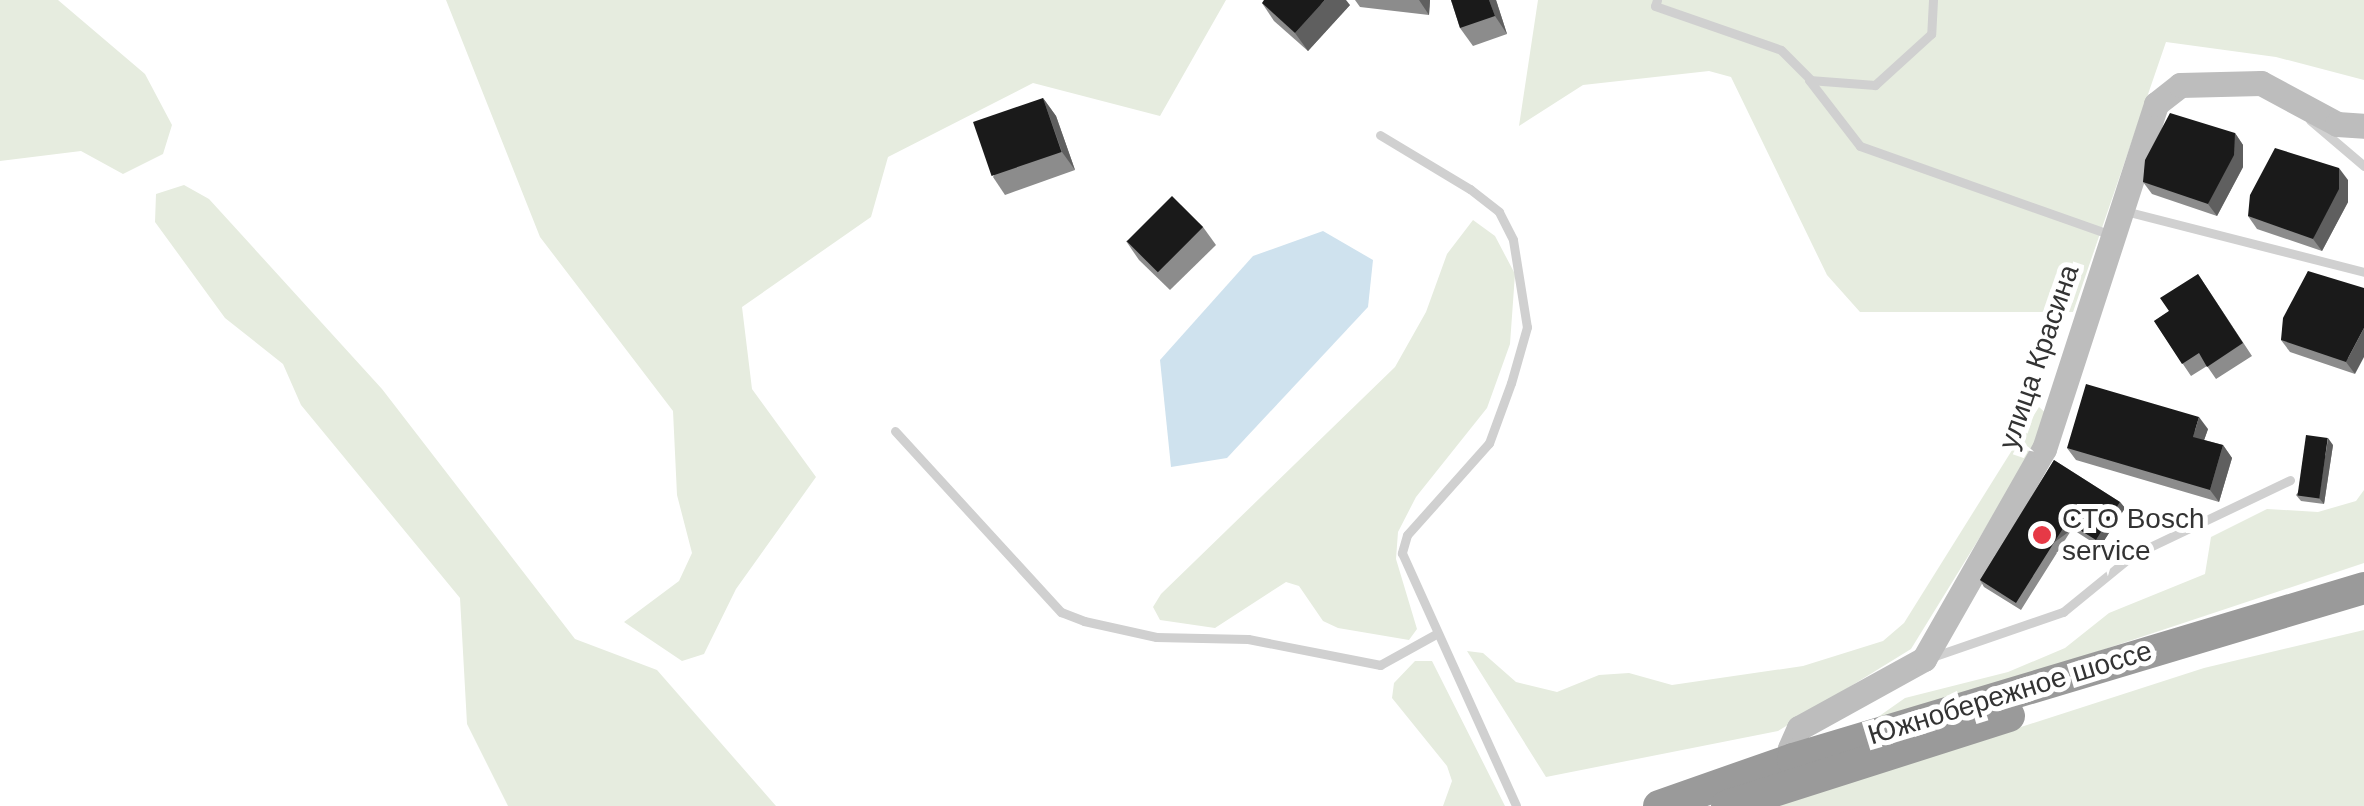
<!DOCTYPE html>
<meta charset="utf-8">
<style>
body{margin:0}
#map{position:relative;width:2364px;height:806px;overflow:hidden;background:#fff;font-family:Arial,sans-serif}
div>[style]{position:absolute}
.green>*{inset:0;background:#e6ecdf}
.water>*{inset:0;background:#cfe2ee}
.lane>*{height:9px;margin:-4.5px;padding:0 4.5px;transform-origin:4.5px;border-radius:4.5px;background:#d0d0d0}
.secondary>*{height:25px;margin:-12.5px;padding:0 12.5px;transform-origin:12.5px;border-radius:12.5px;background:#bdbdbd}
.highway>*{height:32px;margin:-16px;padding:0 16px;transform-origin:16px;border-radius:16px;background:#9a9a9a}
.wall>*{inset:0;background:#8c8c8c}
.shaded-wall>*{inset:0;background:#5f5f5f;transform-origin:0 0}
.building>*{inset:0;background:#1a1a1a;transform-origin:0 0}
.dots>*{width:28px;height:28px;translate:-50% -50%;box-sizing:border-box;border:5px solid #fff;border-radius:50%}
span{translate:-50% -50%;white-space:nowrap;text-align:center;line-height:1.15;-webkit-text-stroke:10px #fff;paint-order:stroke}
.street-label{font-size:28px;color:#333}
.poi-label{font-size:28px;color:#333}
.left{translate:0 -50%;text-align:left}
</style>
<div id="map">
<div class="green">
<div style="clip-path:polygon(0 0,58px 0,145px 74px,172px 125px,163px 154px,123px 174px,81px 151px,0 161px)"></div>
<div style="clip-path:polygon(446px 0,1226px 0,1160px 116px,1033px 83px,888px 157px,871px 217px,742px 307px,752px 389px,816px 477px,736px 589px,704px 654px,682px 661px,624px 622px,679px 581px,692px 553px,677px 495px,673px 411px,540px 237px)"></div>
<div style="clip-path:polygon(1538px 0,2364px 0,2364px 80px,2276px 57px,2166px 42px,2073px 312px,1860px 312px,1827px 275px,1731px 77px,1709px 71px,1583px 85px,1519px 126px)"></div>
<div style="clip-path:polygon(184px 185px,209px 199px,382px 389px,575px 639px,657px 670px,776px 806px,508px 806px,467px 724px,460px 598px,301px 405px,283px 364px,225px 318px,155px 222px,156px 194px)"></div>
<div style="clip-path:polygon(1473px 220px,1495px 236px,1515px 274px,1510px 344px,1487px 408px,1416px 497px,1398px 532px,1396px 559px,1417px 629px,1409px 640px,1338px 628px,1323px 621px,1299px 586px,1286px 582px,1215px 628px,1160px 620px,1153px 607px,1161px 594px,1395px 367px,1426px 312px,1447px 254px)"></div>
<div style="clip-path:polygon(2039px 407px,2050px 417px,2036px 446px,1911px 649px,1778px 731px,1546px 777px,1467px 651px,1483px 653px,1516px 682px,1557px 692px,1599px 675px,1629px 673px,1672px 685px,1803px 666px,1883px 641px,1904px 623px)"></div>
<div style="clip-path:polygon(2364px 490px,2364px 563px,1858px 731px,1905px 698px,2008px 672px,2065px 648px,2109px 613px,2205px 574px,2211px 537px,2267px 509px,2318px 512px,2356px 501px)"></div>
<div style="clip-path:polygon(2364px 630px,2364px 806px,1776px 806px,2204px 668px)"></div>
<div style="clip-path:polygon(1415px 661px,1432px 661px,1505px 806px,1443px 806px,1452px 781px,1447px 766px,1392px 698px,1394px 683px)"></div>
</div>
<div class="water">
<div style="clip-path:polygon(1323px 231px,1373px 260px,1368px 307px,1227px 458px,1171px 467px,1160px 360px,1253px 256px)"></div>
</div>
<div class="lane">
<div style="left:1657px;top:0;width:6px;rotate:108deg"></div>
<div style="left:1655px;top:6px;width:133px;rotate:19.2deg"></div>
<div style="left:1781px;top:50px;width:42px;rotate:45deg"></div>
<div style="left:1933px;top:0;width:34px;rotate:93deg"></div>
<div style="left:1931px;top:34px;width:76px;rotate:137.7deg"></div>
<div style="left:1875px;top:85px;width:66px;rotate:-175.7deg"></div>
<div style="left:1809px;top:80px;width:83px;rotate:52.3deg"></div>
<div style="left:1860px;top:146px;width:266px;rotate:19.5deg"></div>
<div style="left:2310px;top:120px;width:71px;rotate:40.4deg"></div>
<div style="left:1380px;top:135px;width:105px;rotate:31deg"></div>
<div style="left:1470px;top:189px;width:37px;rotate:38deg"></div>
<div style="left:1499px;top:212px;width:31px;rotate:63deg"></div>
<div style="left:1513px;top:240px;width:88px;rotate:80.9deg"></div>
<div style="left:1527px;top:327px;width:58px;rotate:105.9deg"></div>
<div style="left:1511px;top:383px;width:64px;rotate:110.1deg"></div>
<div style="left:1489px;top:443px;width:123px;rotate:131.7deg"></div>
<div style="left:1407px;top:535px;width:19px;rotate:106deg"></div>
<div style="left:1402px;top:553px;width:277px;rotate:65.7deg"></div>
<div style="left:2125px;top:211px;width:247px;rotate:14.3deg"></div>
<div style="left:895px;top:431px;width:246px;rotate:47.5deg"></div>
<div style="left:1061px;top:612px;width:25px;rotate:21deg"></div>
<div style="left:1084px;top:621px;width:74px;rotate:12.5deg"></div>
<div style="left:1156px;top:637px;width:92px;rotate:1.2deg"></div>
<div style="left:1248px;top:639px;width:135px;rotate:11.1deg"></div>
<div style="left:1380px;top:665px;width:64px;rotate:-29deg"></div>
<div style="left:1932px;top:657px;width:139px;rotate:-19deg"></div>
<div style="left:2063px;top:612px;width:90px;rotate:-39.2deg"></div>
<div style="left:2133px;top:555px;width:174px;rotate:-25.5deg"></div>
</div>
<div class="secondary">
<div style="left:1793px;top:759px;width:11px;rotate:-105deg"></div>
<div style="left:1790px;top:748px;width:22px;rotate:-66deg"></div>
<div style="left:1799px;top:728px;width:143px;rotate:-28.9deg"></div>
<div style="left:1924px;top:659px;width:242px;rotate:-60.3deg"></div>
<div style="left:2044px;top:449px;width:363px;rotate:-72deg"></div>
<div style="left:2156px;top:104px;width:31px;rotate:-38deg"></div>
<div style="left:2180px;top:85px;width:81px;rotate:-1.4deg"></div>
<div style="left:2261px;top:83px;width:86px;rotate:28.3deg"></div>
<div style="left:2337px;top:124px;width:27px;rotate:4deg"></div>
</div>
<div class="highway">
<div style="left:1659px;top:806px;width:142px;rotate:-19.3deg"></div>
<div style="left:1793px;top:759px;width:596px;rotate:-16.67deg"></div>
<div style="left:1727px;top:806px;width:296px;rotate:-17.7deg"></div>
</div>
<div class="wall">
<div style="clip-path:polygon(1355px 0,1430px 0,1429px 15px,1360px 7px)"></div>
<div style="clip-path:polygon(1451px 0,1496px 0,1507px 34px,1473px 46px,1460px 28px)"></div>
<div style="clip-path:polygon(1262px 3px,1350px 5px,1308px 51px,1274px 21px)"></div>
<div style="clip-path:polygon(1043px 98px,1056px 116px,1075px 170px,1005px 195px,993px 177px)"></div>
<div style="clip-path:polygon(2235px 133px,2243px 145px,2243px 167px,2217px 216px,2152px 194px,2143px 182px)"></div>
<div style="clip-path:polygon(2348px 180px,2348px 202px,2322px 251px,2257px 229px,2248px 216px)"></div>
<div style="clip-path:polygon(1203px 227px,1216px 245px,1170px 290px,1139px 260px,1126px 241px)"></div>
<div style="clip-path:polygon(2308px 271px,2355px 374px,2290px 352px,2281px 340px)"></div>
<div style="clip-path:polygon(2198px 274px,2252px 356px,2216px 379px,2207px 366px,2191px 376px,2154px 321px,2169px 311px)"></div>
<div style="clip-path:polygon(2208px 429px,2204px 440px,2223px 445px,2232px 458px,2219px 502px,2076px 460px,2067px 448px)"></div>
<div style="clip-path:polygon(2333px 445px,2324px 504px,2301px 501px,2296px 495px)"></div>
<div style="clip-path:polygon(2054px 460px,2120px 502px,2125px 508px,2100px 547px,2072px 529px,2021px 610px,1984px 587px,1980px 580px)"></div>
</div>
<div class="shaded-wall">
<div style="clip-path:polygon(1325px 0,1346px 0,1350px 5px,1308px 51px,1295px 33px)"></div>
<div style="clip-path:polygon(1419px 0,1430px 0,1429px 15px)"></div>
<div style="clip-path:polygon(1489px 0,1496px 0,1507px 34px,1495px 16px)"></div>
<div style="clip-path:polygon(1043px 98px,1056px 116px,1075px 170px,1062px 152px)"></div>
<div style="clip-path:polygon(2235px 133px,2243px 145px,2243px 167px,2217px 216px,2208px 204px)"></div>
<div style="clip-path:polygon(2339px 168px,2348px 180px,2348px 202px,2322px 251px,2313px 239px)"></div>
<div style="clip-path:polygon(2364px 328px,2364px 357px,2355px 374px,2346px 362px)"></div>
<div style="clip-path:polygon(2199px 417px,2208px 429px,2201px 449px,2193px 437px)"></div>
<div style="clip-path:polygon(2328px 438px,2333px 445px,2324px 504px,2319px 498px)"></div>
<div style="clip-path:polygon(2223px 445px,2232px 458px,2219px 502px,2210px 490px)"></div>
<div style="clip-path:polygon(2120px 502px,2125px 508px,2100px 547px,2096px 540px)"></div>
<div style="left:2067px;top:522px;width:9px;height:96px;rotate:54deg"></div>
</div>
<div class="building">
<div style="clip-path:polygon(1264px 0,1325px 0,1295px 33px,1262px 3px)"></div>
<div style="clip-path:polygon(1451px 0,1489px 0,1495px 16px,1460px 28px)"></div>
<div style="left:1043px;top:98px;width:57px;height:74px;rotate:71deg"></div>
<div style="clip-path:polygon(2170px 113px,2235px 133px,2234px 155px,2208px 204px,2143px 182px,2145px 160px)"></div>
<div style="clip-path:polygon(2275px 148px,2339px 168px,2339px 189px,2313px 239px,2248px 216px,2250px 195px)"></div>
<div style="left:1172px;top:196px;width:44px;height:64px;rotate:45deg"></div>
<div style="clip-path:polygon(2308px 271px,2364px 288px,2364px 328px,2346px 362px,2281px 340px,2283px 318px)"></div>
<div style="clip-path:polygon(2198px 274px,2243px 343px,2207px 367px,2199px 353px,2182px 364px,2154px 321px,2169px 311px,2160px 298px)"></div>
<div style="clip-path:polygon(2086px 384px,2199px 417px,2193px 437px,2223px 445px,2210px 490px,2067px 448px)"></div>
<div style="left:2306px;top:435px;width:22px;height:61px;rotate:8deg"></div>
<div style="clip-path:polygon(2054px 460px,2120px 502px,2096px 540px,2067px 522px,2016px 603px,1980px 580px)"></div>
</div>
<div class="dots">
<div style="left:2042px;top:535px;background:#e63946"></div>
</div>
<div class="street-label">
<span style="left:2039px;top:357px;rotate:-71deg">улица Красина</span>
<span style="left:2010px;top:693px;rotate:-17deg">Южнобережное шоссе</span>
</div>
<div class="poi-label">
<span class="left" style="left:2062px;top:535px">СТО Bosch<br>service</span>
</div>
</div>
